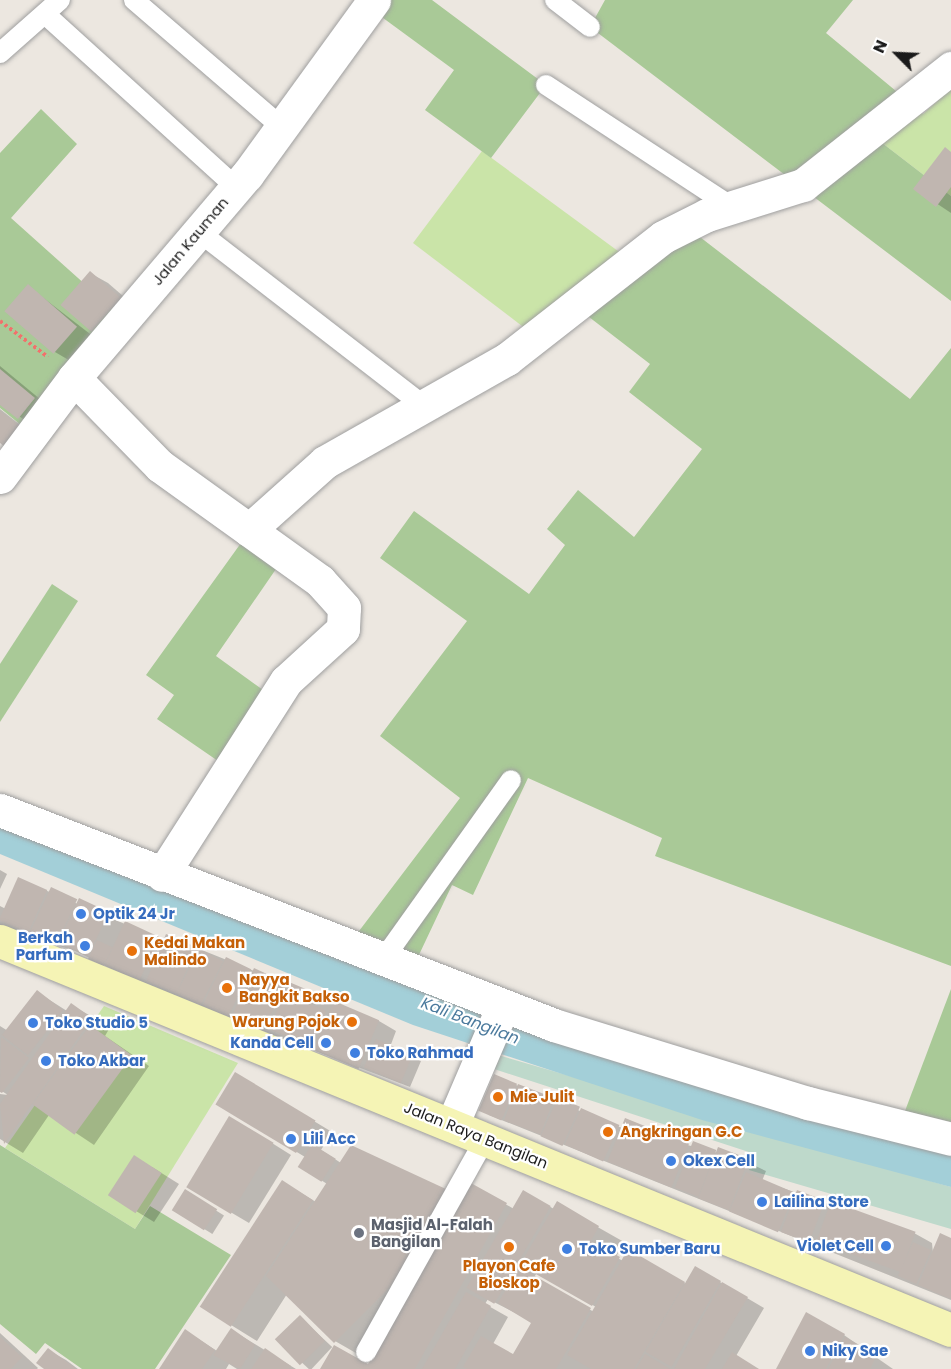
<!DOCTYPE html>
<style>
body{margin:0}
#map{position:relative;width:951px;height:1369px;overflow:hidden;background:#ece7e0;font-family:Poppins,sans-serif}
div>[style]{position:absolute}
.grass>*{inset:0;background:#cae4a8}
.forest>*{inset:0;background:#a9c997}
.wetland>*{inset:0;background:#bed9cb}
.water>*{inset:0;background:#a3cfd8}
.shadow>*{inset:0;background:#0003;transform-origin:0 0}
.building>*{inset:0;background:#c0b6b0;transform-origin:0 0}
.path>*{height:4px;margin-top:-2px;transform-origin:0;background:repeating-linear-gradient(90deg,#f1716c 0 3px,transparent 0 6px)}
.roads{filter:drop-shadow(0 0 2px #9f9f9f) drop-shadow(0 0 2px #9f9f9f)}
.lane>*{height:20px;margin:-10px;padding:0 10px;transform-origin:10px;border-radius:10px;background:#fff}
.street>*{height:33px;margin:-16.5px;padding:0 16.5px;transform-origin:16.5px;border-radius:16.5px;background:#fff}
.secondary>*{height:33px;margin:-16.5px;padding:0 16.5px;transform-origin:16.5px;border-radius:16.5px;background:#f5f4b5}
.dots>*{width:16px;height:16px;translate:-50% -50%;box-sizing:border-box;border:3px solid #fff;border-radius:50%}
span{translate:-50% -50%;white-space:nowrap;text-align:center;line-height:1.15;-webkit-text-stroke:4.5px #fff;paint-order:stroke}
.street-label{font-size:15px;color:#1b1b1b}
.shop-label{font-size:15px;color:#366cbe;font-weight:700}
.left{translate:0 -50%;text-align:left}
.right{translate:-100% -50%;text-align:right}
.food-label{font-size:15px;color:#c56008;font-weight:700}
.worship-label{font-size:15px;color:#5b616d;font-weight:700}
.water-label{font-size:16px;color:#4b7a9d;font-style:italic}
.north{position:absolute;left:867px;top:24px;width:60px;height:60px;-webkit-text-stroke:4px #fff;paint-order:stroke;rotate:294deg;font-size:16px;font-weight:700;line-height:24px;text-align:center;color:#1b1b1b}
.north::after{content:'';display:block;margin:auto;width:21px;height:27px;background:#1b1b1b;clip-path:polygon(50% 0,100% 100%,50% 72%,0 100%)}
</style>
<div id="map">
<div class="grass">
<div style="clip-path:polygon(951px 89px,951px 196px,864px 129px,902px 96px,923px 114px)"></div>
<div style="clip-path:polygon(482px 151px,622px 254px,526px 329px,413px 243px)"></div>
<div style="clip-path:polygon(104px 1006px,238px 1063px,135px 1229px,5px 1148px)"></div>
</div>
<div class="forest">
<div style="clip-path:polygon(389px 0,432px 0,546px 85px,491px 158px,425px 110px,454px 70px,379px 15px)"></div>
<div style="clip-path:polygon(605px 0,853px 0,826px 33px,902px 96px,864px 129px,951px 196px,951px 301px,590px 27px)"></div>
<div style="clip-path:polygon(41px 109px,77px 144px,11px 218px,116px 312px,22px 426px,0 408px,0 153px)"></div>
<div style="clip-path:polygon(674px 217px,910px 399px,951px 348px,951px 966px,655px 856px,662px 838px,528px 778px,473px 895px,452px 885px,417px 959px,356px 935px,460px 798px,380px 736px,467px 621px,380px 558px,414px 511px,529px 594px,565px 545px,547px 529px,578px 490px,634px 537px,702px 449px,629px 392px,650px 364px,567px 300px)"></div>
<div style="clip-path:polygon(241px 543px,276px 569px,216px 656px,263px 690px,218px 761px,157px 719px,174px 695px,146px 675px)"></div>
<div style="clip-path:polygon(52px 584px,78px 601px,0 722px,0 664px)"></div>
<div style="clip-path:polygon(951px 989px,951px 1122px,905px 1111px)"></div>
<div style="clip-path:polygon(0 1145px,135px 1229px,150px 1206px,231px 1255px,155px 1369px,82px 1369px,45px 1343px,36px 1354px,0 1324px)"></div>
</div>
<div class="wetland">
<div style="clip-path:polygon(498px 1055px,951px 1187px,951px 1229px,749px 1170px,755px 1154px,491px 1068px)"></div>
</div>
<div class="water">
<div style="clip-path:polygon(0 824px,951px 1152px,951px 1187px,702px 1120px,413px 1025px,0 854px)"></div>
</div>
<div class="shadow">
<div style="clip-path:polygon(951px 152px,951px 213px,915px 189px)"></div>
<div style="clip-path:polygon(90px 273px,108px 283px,138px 309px,63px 305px)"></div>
<div style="clip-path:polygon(28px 286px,94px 337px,72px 362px,55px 352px)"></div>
<div style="clip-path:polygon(0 366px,52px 409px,36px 428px,0 403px)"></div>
<div style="clip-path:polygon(0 409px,37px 438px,0 441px)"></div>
<div style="clip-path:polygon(0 870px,7px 874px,0 889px)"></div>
<div style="clip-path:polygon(19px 879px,165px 941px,167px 936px,379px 1021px,396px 1031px,390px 1047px,421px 1061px,410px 1087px,158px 991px,75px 951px,0 927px,0 906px,6px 909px)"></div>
<div style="clip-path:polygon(37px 992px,67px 1011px,71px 1005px,89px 1015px,109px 1029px,105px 1036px,149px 1066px,94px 1145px,49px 1115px,23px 1153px,0 1139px,0 1094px,8px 1095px,0 1090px,0 1026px,8px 1031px)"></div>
<div style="clip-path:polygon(evenodd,254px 1085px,332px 1132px,321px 1150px,341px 1163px,447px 1191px,470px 1184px,514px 1209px,524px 1192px,554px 1209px,557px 1204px,624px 1242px,616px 1257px,623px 1261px,629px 1251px,686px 1284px,696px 1268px,764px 1308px,736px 1356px,758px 1369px,381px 1369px,374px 1354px,368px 1360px,335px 1341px,287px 1294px,257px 1341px,202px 1307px,283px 1182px,316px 1202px,327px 1184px,300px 1166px,305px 1157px,218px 1104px,254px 1085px,537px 1273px,596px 1307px,594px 1312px,534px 1277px,537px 1273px,254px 1085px,488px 1299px,533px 1322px,513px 1356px,493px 1344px,508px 1317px,485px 1304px,488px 1299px)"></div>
<div style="clip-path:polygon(516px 1085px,622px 1128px,718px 1153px,719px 1149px,766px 1171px,762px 1181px,914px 1233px,932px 1243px,933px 1253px,951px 1239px,951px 1300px,489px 1115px)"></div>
<div style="clip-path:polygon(248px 1128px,291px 1155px,249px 1223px,188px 1187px)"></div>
<div style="clip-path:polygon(152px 1167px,179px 1184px,154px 1222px,110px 1195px)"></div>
<div style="left:185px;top:1191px;width:46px;height:22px;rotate:32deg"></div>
<div style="left:300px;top:1317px;width:44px;height:32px;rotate:43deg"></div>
<div style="clip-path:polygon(186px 1331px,217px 1351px,240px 1335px,296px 1369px,237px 1369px,229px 1364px,226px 1369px,160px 1369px)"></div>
<div style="clip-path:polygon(0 1333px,38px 1368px,37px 1369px,0 1369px)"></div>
<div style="clip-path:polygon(844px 1335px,893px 1369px,777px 1369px)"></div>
<div style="clip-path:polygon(48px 1350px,66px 1360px,78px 1369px,46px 1369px)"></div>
</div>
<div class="building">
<div style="clip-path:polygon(945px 147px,951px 152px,951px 187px,936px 207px,913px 189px)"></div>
<div style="left:90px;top:271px;width:41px;height:45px;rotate:41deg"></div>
<div style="left:28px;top:284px;width:65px;height:36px;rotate:41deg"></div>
<div style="clip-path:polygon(0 369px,35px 398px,18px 419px,0 405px)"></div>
<div style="clip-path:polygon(0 411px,21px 427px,5px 447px,0 443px)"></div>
<div style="left:18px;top:877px;width:32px;height:47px;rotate:24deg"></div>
<div style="left:51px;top:887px;width:29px;height:50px;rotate:25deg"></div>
<div style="left:79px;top:898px;width:33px;height:49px;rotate:25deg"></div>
<div style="left:125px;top:921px;width:38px;height:49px;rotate:25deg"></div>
<div style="left:166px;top:934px;width:33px;height:51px;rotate:23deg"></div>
<div style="left:97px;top:940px;width:17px;height:21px;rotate:25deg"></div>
<div style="left:199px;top:949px;width:27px;height:50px;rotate:27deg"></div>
<div style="left:226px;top:957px;width:28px;height:55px;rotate:26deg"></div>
<div style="left:254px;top:968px;width:35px;height:54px;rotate:25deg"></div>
<div style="clip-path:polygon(289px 982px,315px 993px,311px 1004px,326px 1011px,311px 1047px,269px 1029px)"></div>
<div style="left:37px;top:990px;width:33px;height:57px;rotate:38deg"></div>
<div style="left:334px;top:1001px;width:49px;height:53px;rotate:23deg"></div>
<div style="clip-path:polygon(71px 1003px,92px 1018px,4px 1144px,0 1104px)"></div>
<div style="left:90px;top:1025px;width:52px;height:98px;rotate:36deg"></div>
<div style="clip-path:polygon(1px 1037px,29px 1058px,2px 1093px,0 1092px)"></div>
<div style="left:376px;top:1039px;width:40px;height:31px;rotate:23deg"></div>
<div style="left:235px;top:1072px;width:94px;height:38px;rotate:31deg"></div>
<div style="left:494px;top:1074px;width:25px;height:40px;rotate:23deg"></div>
<div style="left:518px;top:1084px;width:39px;height:39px;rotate:21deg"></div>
<div style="left:558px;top:1097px;width:24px;height:43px;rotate:24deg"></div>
<div style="left:581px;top:1108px;width:42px;height:40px;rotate:24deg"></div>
<div style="left:229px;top:1116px;width:52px;height:83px;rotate:31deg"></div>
<div style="left:625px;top:1118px;width:69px;height:47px;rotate:22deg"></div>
<div style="left:693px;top:1141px;width:25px;height:50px;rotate:21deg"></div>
<div style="left:312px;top:1144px;width:28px;height:27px;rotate:32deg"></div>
<div style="clip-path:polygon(351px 1145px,448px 1190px,398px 1279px,334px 1343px,266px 1276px)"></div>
<div style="left:718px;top:1147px;width:33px;height:55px;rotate:21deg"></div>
<div style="left:134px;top:1155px;width:33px;height:48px;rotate:33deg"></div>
<div style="left:746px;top:1172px;width:53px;height:43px;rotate:23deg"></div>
<div style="left:282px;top:1180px;width:37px;height:151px;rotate:33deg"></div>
<div style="clip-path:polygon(469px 1182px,507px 1203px,415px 1369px,320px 1369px,334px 1345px,368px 1364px)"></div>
<div style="left:185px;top:1189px;width:38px;height:25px;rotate:32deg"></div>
<div style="left:523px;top:1190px;width:32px;height:113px;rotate:30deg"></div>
<div style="left:797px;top:1190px;width:30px;height:45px;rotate:21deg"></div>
<div style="clip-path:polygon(557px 1201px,599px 1226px,591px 1241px,620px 1257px,592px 1306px,520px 1265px)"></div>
<div style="left:831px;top:1201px;width:90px;height:43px;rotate:20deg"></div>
<div style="clip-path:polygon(940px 1233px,951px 1238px,951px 1299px,918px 1285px)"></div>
<div style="left:913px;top:1242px;width:20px;height:37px;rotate:24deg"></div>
<div style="clip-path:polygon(628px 1249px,685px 1282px,634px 1369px,591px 1369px,567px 1355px)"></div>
<div style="left:695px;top:1266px;width:30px;height:99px;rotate:30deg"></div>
<div style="clip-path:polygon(519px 1267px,591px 1308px,556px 1369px,467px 1369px,463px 1367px,481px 1336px,513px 1354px,531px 1323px,498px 1303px)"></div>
<div style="clip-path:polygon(722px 1282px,748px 1297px,705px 1369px,674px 1369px)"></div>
<div style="clip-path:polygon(466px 1292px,491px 1306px,455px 1369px,422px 1369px)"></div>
<div style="clip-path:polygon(806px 1312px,845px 1334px,826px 1369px,776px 1369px)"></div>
<div style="left:300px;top:1315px;width:36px;height:35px;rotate:46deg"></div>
<div style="clip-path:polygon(231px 1328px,255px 1345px,240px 1369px,213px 1355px)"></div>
<div style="clip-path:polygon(185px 1329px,215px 1350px,202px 1369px,159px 1369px)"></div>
<div style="clip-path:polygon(0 1337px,22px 1357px,11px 1369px,0 1369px)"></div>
<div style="clip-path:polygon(845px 1337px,877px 1355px,870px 1369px,828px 1369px)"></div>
<div style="clip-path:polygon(48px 1348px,76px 1369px,44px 1369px,36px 1363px)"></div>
<div style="clip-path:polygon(265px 1348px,291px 1366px,289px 1369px,251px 1369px)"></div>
<div style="clip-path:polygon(732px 1352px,759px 1369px,722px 1369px)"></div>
<div style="clip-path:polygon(645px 1354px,670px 1369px,636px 1369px)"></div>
</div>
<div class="path">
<div style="left:0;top:321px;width:60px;rotate:36.9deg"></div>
</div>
<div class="roads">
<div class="lane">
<div style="left:134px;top:0;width:196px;rotate:40.7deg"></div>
<div style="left:555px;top:0;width:44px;rotate:37.6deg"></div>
<div style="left:45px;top:14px;width:258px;rotate:42.2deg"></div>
<div style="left:0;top:53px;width:80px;rotate:-41.5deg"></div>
<div style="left:546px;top:85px;width:224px;rotate:33.3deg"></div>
<div style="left:199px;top:232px;width:288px;rotate:37.7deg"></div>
<div style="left:382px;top:961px;width:222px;rotate:-54.5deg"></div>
<div style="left:366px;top:1352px;width:244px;rotate:-60.8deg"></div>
</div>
<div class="street">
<div style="left:74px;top:378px;width:123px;rotate:45.7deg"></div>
<div style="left:160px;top:466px;width:197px;rotate:35.7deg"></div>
<div style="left:320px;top:581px;width:36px;rotate:48deg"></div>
<div style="left:344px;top:608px;width:21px;rotate:93deg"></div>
<div style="left:343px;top:629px;width:77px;rotate:137.6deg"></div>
<div style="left:286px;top:681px;width:230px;rotate:122.6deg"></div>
<div style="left:0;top:477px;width:124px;rotate:-53.2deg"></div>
<div style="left:74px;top:378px;width:267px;rotate:-49.6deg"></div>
<div style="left:247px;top:175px;width:216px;rotate:-54deg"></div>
<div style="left:249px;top:530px;width:102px;rotate:-41.8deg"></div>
<div style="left:325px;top:462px;width:209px;rotate:-29.5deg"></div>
<div style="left:507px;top:359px;width:198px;rotate:-38deg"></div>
<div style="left:663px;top:237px;width:49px;rotate:-26.6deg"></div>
<div style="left:707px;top:215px;width:101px;rotate:-17.4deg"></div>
<div style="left:803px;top:185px;width:189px;rotate:-38.3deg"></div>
<div style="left:0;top:810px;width:594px;rotate:21.21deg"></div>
<div style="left:554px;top:1025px;width:266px;rotate:17.1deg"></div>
<div style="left:808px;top:1103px;width:147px;rotate:14.1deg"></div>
<div style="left:452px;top:1125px;width:129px;rotate:-66.8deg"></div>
</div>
<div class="secondary">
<div style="left:0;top:941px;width:1027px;rotate:22.25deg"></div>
</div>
</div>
<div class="dots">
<div style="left:81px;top:914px;background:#3f7fe0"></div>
<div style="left:85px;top:946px;background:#3f7fe0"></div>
<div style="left:132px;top:951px;background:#e8710a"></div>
<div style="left:227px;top:988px;background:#e8710a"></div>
<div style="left:352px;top:1022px;background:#e8710a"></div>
<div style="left:33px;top:1023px;background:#3f7fe0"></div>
<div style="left:326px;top:1043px;background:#3f7fe0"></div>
<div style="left:355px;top:1053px;background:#3f7fe0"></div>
<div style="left:46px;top:1061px;background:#3f7fe0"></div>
<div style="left:498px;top:1097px;background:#e8710a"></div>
<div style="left:608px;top:1132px;background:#e8710a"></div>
<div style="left:291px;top:1139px;background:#3f7fe0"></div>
<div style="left:671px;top:1161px;background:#3f7fe0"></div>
<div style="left:762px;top:1202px;background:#3f7fe0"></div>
<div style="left:359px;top:1233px;background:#6b7280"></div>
<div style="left:886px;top:1246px;background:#3f7fe0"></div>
<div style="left:509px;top:1247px;background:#e8710a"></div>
<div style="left:567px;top:1249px;background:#3f7fe0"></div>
<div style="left:810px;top:1351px;background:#3f7fe0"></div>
</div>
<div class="street-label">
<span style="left:190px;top:241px;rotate:-50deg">Jalan Kauman</span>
<span style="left:476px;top:1135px;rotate:22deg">Jalan Raya Bangilan</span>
</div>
<div class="shop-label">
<span class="left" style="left:93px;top:914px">Optik 24 Jr</span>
<span class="right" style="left:73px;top:946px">Berkah<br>Parfum</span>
<span class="left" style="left:45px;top:1023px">Toko Studio 5</span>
<span class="right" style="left:314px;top:1043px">Kanda Cell</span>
<span class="left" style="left:367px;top:1053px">Toko Rahmad</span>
<span class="left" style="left:58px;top:1061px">Toko Akbar</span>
<span class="left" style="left:303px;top:1139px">Lili Acc</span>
<span class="left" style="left:683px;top:1161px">Okex Cell</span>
<span class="left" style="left:774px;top:1202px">Lailina Store</span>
<span class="right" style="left:874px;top:1246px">Violet Cell</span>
<span class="left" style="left:579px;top:1249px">Toko Sumber Baru</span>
<span class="left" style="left:822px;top:1351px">Niky Sae</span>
</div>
<div class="food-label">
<span class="left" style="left:144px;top:951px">Kedai Makan<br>Malindo</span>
<span class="left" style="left:239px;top:988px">Nayya<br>Bangkit Bakso</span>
<span class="right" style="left:340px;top:1022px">Warung Pojok</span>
<span class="left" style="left:510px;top:1097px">Mie Julit</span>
<span class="left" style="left:620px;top:1132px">Angkringan G.C</span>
<span style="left:509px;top:1274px">Playon Cafe<br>Bioskop</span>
</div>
<div class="worship-label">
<span class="left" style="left:371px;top:1233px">Masjid Al-Falah<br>Bangilan</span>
</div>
<div class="water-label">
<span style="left:470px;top:1021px;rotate:21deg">Kali Bangilan</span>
</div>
<div class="north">N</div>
</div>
